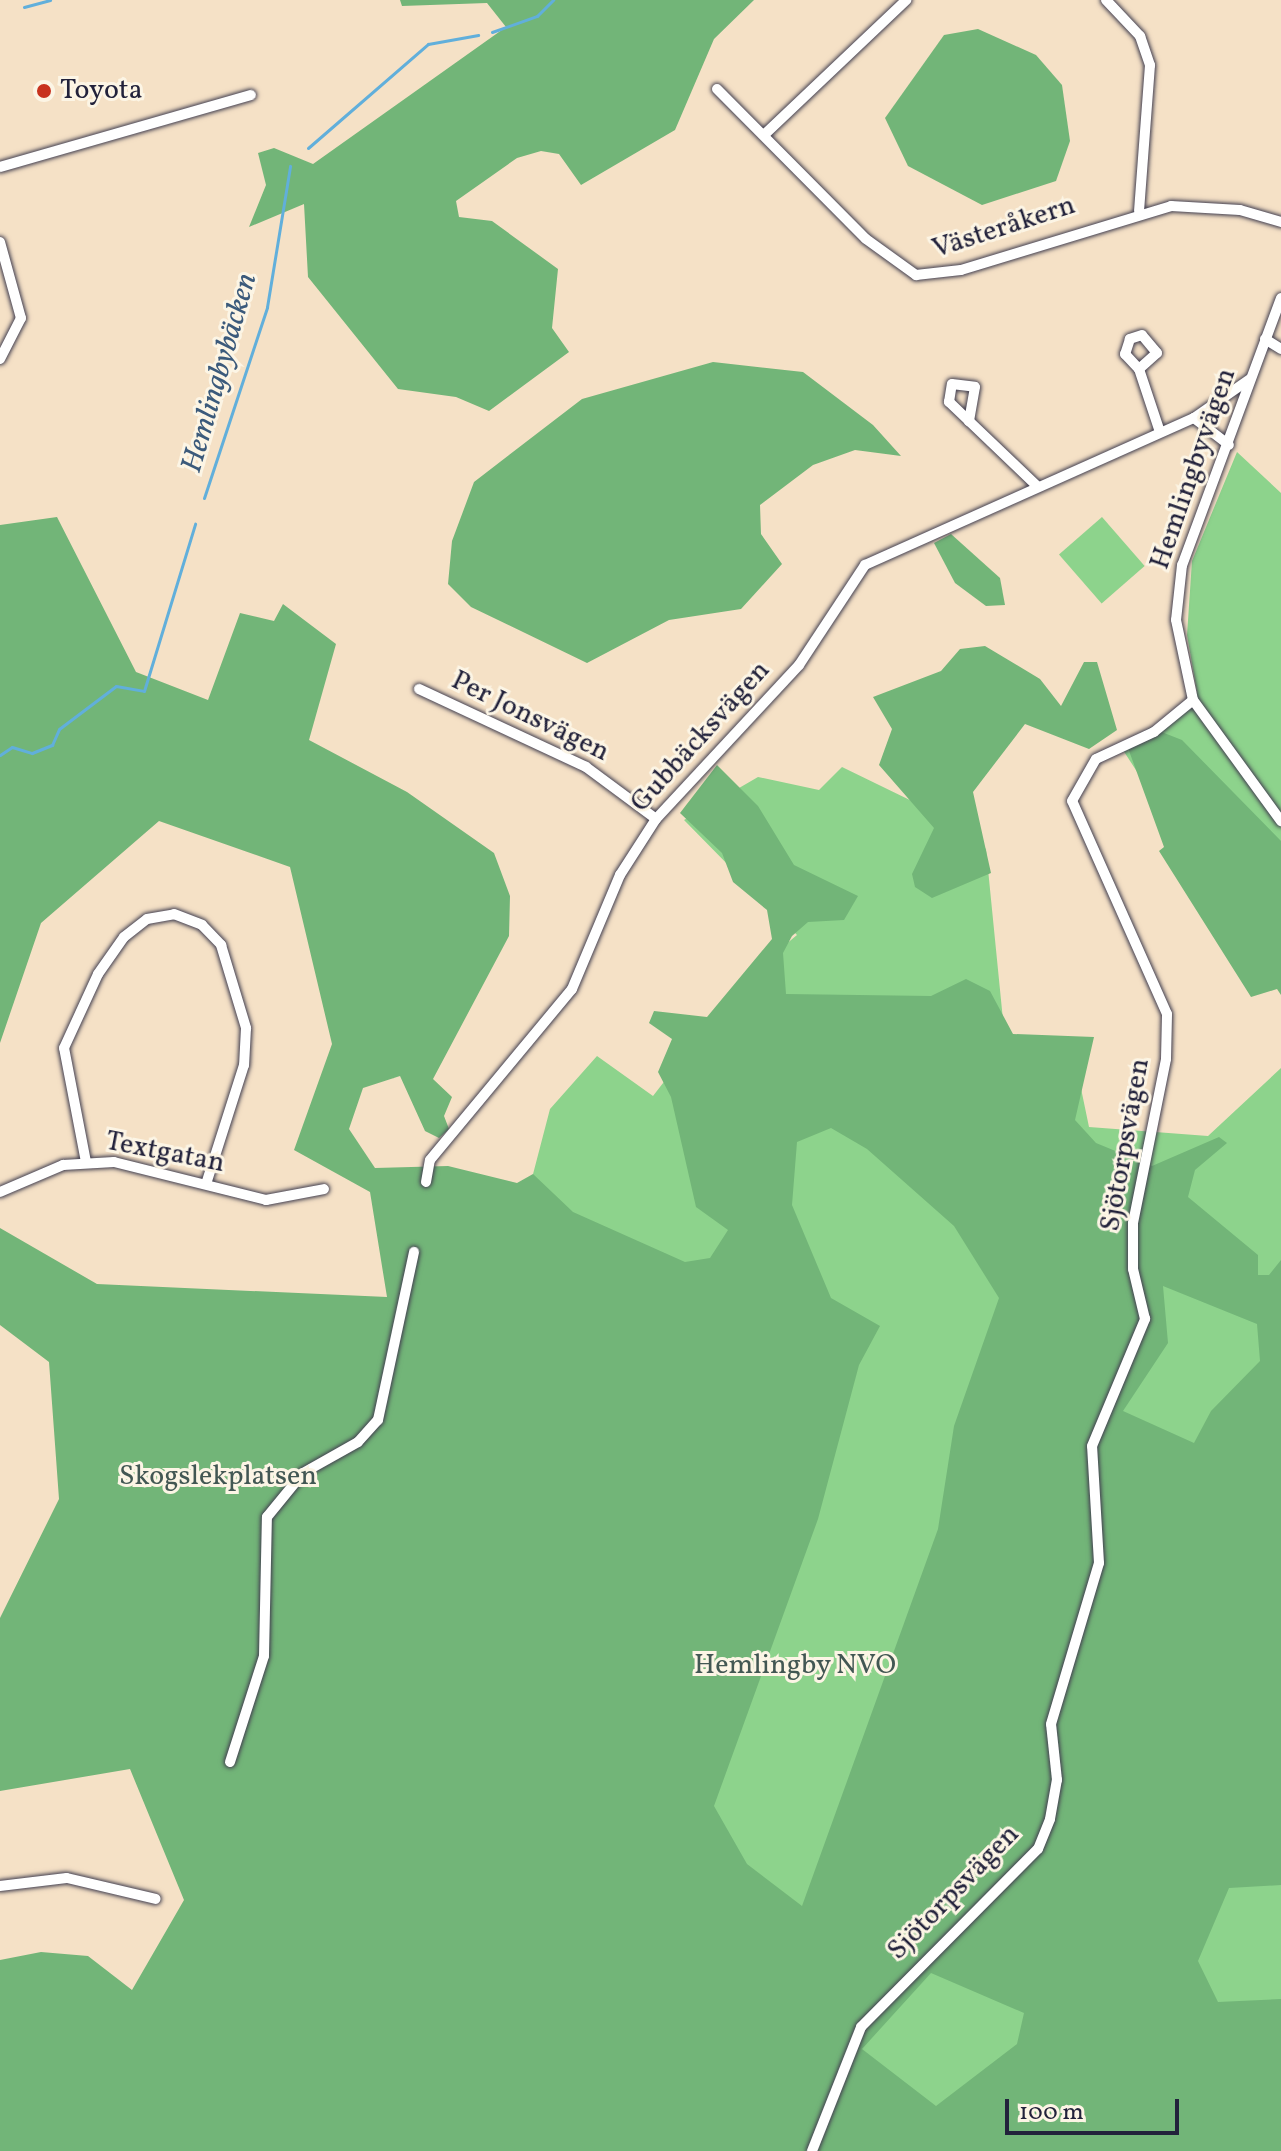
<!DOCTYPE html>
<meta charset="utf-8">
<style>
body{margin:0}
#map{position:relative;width:1281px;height:2151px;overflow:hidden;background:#f5e1c6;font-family:Vollkorn,serif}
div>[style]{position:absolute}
.green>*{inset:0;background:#8dd38c;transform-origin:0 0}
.forest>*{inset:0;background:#72b578}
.stream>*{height:3px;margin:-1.5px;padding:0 1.5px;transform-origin:1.5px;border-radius:1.5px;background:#61afdb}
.roads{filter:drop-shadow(0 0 2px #423f50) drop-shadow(0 0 2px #423f50)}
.street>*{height:10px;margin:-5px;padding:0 5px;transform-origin:5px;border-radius:5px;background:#fff}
.dots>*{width:22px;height:22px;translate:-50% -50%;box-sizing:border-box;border:4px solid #fcf5e5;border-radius:50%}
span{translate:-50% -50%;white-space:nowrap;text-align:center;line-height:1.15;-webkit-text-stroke:6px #fcf5e5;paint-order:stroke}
.poi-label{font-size:28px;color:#22223b}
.left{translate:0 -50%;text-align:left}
.street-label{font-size:28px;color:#22223b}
.park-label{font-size:28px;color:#425753}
.water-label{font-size:30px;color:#3b5a7b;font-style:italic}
.scale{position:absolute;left:1005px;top:2099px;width:174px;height:36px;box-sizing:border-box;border:4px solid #22223b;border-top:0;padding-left:10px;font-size:24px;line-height:28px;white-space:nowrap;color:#22223b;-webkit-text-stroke:6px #fcf5e5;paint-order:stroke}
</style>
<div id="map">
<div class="green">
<div style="clip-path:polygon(1237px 452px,1281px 493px,1281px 993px,1119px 744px,1168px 719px,1197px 692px,1187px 635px,1192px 561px)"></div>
<div style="left:1102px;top:517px;width:65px;height:57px;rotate:49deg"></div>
<div style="clip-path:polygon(842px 767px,955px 822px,986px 849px,1005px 1040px,1072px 1045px,1089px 1127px,1208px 1136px,1281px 1068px,1281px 2151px,42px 2151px,122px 2070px,358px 1442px,427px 1164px,526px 1201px,550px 1109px,597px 1056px,653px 1096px,743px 980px,797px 935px,684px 820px,758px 777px,819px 790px)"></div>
</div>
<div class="forest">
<div style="clip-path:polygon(400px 0,754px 0,714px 39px,675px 130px,581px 185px,559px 154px,541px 151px,517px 158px,456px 201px,459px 217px,492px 221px,558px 269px,552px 328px,569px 352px,489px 411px,456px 397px,398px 389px,308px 277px,304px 204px,249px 227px,266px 185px,258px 153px,274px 148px,313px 164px,506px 27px,487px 3px,402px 6px)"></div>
<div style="clip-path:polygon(978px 29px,1036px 55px,1062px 85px,1070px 141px,1056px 181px,982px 205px,908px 166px,885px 118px,944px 35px)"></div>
<div style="clip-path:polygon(713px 362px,803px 372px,873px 425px,901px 456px,855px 450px,813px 465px,760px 505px,761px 534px,782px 564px,741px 609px,669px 620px,587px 663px,471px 607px,448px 584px,452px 541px,474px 482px,582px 399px)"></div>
<div style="clip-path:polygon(evenodd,57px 517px,136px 672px,208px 700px,240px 613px,274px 621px,283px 604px,336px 644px,309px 740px,407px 792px,494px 853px,510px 896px,509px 936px,433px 1079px,452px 1097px,444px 1116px,449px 1129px,439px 1138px,425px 1131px,400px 1076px,363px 1088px,349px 1129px,375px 1168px,448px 1166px,517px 1183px,533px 1174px,573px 1212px,685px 1262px,710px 1258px,728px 1230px,696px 1207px,671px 1097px,658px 1072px,672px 1039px,649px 1023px,654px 1011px,707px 1017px,772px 939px,767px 910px,733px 882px,722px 853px,680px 813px,717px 765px,758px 806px,794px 865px,858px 896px,844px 920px,808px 922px,792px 936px,783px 953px,786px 994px,931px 996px,966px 979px,990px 991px,1013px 1034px,1094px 1037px,1075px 1120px,1096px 1143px,1152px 1166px,1219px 1137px,1227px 1143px,1195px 1170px,1188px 1197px,1258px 1255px,1258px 1275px,1269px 1275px,1281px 1260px,1281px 1885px,1229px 1888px,1198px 1961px,1218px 2002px,1281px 1999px,1281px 2151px,0 2151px,0 1960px,41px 1952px,88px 1956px,132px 1990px,184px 1900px,130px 1769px,0 1791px,0 1618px,59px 1499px,49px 1362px,0 1325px,0 1228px,97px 1284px,387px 1297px,370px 1192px,294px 1150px,332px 1044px,290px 867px,159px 821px,41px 923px,0 1043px,0 525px,57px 517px,831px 1128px,867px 1149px,954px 1226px,999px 1298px,954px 1426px,938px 1529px,802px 1906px,747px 1864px,714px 1806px,818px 1519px,859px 1365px,880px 1326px,831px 1298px,792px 1205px,797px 1142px,831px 1128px,57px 517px,1163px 1286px,1257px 1324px,1260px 1361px,1211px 1411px,1194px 1443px,1123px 1411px,1168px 1343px,1163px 1286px,57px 517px,931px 1973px,1024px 2013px,1017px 2044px,936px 2106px,862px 2049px,931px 1973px)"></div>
<div style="clip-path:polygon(951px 534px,1000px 578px,1005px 605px,986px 606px,955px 583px,934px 543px)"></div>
<div style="clip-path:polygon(985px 646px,1040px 679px,1061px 706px,1084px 662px,1097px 662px,1117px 730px,1089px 749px,1025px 724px,973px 792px,991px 873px,932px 898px,915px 887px,912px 874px,934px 828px,879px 765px,892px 729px,873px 697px,941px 671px,960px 649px)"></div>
<div style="clip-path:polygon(1159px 731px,1182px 740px,1281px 841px,1281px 995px,1277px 989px,1251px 997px,1159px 851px,1164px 847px,1128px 748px)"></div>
</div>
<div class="stream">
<div style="left:24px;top:7px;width:27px;rotate:-15deg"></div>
<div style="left:492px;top:32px;width:48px;rotate:-19.6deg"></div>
<div style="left:537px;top:16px;width:23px;rotate:-45deg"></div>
<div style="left:308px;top:148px;width:159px;rotate:-40.9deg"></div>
<div style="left:428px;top:44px;width:51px;rotate:-10.2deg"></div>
<div style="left:204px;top:498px;width:201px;rotate:-71.7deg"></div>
<div style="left:267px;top:307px;width:143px;rotate:-80.7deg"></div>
<div style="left:0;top:755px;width:14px;rotate:-34deg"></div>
<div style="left:12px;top:747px;width:21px;rotate:17deg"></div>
<div style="left:32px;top:753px;width:22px;rotate:-22deg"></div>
<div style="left:52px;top:745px;width:17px;rotate:-66deg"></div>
<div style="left:59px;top:729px;width:71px;rotate:-37deg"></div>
<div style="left:116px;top:686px;width:28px;rotate:10deg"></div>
<div style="left:144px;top:691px;width:175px;rotate:-73deg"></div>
</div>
<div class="roads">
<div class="street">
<div style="left:1106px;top:0;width:50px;rotate:46.6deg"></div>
<div style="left:1140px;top:36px;width:31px;rotate:71deg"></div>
<div style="left:1150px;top:65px;width:146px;rotate:94.3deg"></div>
<div style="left:717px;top:89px;width:211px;rotate:45.2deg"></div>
<div style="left:866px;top:239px;width:62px;rotate:35.8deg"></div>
<div style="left:916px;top:275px;width:45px;rotate:-6.3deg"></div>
<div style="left:961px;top:270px;width:220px;rotate:-16.9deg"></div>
<div style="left:1171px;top:206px;width:69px;rotate:3.3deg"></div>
<div style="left:1240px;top:210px;width:43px;rotate:16.3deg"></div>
<div style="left:765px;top:134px;width:195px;rotate:-43.5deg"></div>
<div style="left:0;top:167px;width:261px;rotate:-16deg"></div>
<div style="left:0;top:242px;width:79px;rotate:74.6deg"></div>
<div style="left:21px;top:318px;width:46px;rotate:117.1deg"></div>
<div style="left:1281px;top:298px;width:285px;rotate:110.3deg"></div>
<div style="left:1182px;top:565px;width:55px;rotate:96.2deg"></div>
<div style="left:1176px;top:620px;width:82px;rotate:78deg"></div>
<div style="left:1193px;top:700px;width:150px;rotate:54deg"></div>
<div style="left:1265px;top:339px;width:19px;rotate:32deg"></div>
<div style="left:1139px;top:369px;width:24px;rotate:-42deg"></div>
<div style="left:1157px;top:353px;width:23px;rotate:-130deg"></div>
<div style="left:1142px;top:335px;width:13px;rotate:162deg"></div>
<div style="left:1130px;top:339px;width:16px;rotate:108deg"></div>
<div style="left:1125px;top:354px;width:21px;rotate:47deg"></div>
<div style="left:1139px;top:369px;width:66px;rotate:71.6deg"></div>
<div style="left:1194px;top:418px;width:44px;rotate:37.6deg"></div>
<div style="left:969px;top:421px;width:28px;rotate:-136deg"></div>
<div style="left:949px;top:402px;width:18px;rotate:-81deg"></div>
<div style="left:952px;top:384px;width:23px;rotate:7deg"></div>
<div style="left:975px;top:387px;width:35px;rotate:100deg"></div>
<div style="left:969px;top:421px;width:95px;rotate:43.7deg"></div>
<div style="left:419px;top:689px;width:184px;rotate:25deg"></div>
<div style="left:586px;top:767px;width:87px;rotate:36.6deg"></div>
<div style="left:86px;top:1162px;width:116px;rotate:-100.9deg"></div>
<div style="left:64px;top:1048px;width:81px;rotate:-65.3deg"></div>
<div style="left:98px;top:974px;width:45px;rotate:-54.9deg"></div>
<div style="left:124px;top:937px;width:29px;rotate:-38deg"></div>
<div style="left:147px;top:919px;width:27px;rotate:-10deg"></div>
<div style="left:174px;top:914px;width:30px;rotate:21deg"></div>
<div style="left:202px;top:925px;width:28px;rotate:46deg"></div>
<div style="left:221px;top:945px;width:87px;rotate:73.2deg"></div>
<div style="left:246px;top:1028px;width:37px;rotate:93deg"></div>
<div style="left:244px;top:1065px;width:122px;rotate:107.7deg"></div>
<div style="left:426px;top:1182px;width:22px;rotate:-80deg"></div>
<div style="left:430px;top:1160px;width:222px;rotate:-50.3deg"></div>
<div style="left:572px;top:989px;width:124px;rotate:-67.2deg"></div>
<div style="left:620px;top:875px;width:67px;rotate:-57.3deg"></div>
<div style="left:656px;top:819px;width:210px;rotate:-47.1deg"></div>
<div style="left:799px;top:665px;width:120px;rotate:-56.6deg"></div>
<div style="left:865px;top:565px;width:360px;rotate:-24.1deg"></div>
<div style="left:1194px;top:418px;width:68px;rotate:-34.9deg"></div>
<div style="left:0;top:1192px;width:69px;rotate:-23.2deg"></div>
<div style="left:63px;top:1165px;width:51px;rotate:-3.4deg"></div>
<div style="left:114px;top:1162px;width:157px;rotate:14deg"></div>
<div style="left:266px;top:1200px;width:59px;rotate:-10.7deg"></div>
<div style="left:230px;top:1762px;width:111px;rotate:-72.2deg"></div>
<div style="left:264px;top:1656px;width:139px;rotate:-88.8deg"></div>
<div style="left:267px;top:1517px;width:57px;rotate:-50.7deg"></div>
<div style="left:303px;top:1473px;width:63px;rotate:-29.4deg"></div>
<div style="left:358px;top:1442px;width:30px;rotate:-48deg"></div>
<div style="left:378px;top:1420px;width:172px;rotate:-77.9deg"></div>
<div style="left:0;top:1886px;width:67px;rotate:-6.8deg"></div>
<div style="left:67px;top:1878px;width:91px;rotate:13.3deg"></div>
<div style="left:812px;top:2151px;width:133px;rotate:-68.4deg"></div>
<div style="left:861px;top:2027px;width:251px;rotate:-45.2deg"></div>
<div style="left:1038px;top:1849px;width:32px;rotate:-68deg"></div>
<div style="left:1050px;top:1819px;width:40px;rotate:-80deg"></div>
<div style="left:1057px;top:1780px;width:56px;rotate:-96.1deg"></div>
<div style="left:1051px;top:1724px;width:168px;rotate:-73.4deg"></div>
<div style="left:1099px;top:1563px;width:117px;rotate:-93.4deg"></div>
<div style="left:1092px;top:1446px;width:138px;rotate:-67.3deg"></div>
<div style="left:1145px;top:1319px;width:51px;rotate:-103.5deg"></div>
<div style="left:1133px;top:1269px;width:46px;rotate:-90deg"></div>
<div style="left:1133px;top:1223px;width:167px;rotate:-78.6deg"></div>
<div style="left:1166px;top:1059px;width:45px;rotate:-88.7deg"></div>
<div style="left:1167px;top:1014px;width:233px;rotate:-114deg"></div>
<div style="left:1072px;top:801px;width:48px;rotate:-60.3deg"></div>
<div style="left:1096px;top:759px;width:64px;rotate:-25deg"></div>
<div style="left:1154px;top:732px;width:50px;rotate:-39.4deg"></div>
</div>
</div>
<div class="dots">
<div style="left:44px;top:91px;background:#c8321e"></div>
</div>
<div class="poi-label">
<span class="left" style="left:60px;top:91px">Toyota</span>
</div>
<div class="street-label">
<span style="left:1004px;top:228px;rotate:-18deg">Västeråkern</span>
<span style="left:1194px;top:469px;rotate:-71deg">Hemlingbyvägen</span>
<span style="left:530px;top:717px;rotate:26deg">Per Jonsvägen</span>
<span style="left:701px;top:737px;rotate:-48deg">Gubbäcksvägen</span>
<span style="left:1126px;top:1145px;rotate:-80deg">Sjötorpsvägen</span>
<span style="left:165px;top:1153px;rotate:11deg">Textgatan</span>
<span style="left:954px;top:1893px;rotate:-46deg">Sjötorpsvägen</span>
</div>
<div class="park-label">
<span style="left:218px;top:1477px">Skogslekplatsen</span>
<span style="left:795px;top:1666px">Hemlingby NVO</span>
</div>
<div class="water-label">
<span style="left:220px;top:373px;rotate:-74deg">Hemlingbybäcken</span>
</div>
<div class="scale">100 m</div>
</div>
